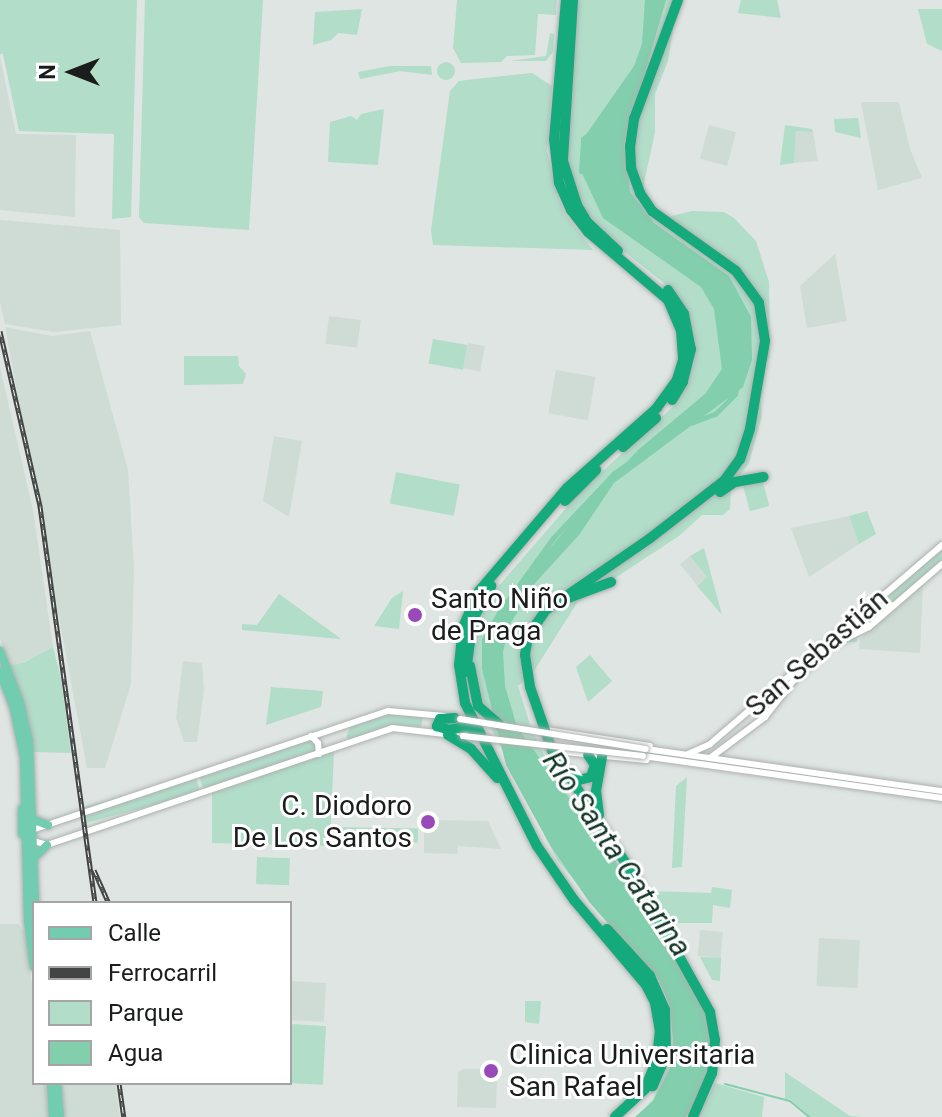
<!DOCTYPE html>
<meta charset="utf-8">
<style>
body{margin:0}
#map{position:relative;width:942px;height:1117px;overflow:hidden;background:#dfe5e2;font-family:Roboto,sans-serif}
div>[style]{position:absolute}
.built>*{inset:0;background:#cedcd5;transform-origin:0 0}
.green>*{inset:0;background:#b1ddc9;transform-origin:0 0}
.round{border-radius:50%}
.water>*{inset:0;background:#83cead}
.stream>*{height:2px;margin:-1px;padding:0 1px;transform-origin:1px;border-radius:1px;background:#83cead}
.river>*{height:5px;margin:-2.5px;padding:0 2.5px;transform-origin:2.5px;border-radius:2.5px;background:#83cead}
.roads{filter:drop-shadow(0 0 2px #acb1af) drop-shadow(0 0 2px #acb1af)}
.secondary>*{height:6px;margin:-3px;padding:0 3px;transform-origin:3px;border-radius:3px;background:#fff}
.primary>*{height:8px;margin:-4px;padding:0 4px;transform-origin:4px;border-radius:4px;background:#72ccb0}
.highway>*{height:10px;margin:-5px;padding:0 5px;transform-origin:5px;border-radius:5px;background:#14aa7c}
.rail>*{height:5px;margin-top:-2.5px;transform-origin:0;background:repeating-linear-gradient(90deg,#fff 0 6px,#424544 0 12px);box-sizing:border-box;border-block:2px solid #424544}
.bridges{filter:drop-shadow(0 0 2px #acb1af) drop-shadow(0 0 2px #acb1af)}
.secondary-bridge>*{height:6px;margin:-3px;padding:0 3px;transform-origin:3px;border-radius:3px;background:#fff}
.dots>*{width:22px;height:22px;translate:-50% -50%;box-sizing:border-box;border:4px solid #fff;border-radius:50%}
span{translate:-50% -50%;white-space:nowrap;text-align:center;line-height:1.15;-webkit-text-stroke:6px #fff;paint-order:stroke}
.poi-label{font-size:28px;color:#1b1d1c}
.left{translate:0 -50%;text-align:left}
.right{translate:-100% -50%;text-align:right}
.street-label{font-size:28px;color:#1b1d1c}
.water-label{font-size:30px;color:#123527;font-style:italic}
.legend{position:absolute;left:32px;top:901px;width:260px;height:184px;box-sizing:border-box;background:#fff;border:2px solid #a4a5a4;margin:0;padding:10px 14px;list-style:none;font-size:24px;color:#1b1d1c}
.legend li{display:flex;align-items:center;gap:16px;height:40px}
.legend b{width:40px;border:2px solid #a4a5a4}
.north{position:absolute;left:32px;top:32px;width:80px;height:80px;-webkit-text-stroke:6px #fff;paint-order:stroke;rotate:270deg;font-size:22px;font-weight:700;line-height:32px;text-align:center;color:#1b1d1c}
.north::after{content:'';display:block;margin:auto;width:28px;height:36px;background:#1b1d1c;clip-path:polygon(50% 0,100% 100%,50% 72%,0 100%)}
</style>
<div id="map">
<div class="built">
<div style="clip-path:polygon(0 57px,16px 134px,76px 135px,75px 217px,0 210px)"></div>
<div style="clip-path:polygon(861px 102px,899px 102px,910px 149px,922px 178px,878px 190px)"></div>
<div style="left:709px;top:125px;width:28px;height:35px;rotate:15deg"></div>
<div style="clip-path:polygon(796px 131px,813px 132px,818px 161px,794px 163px)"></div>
<div style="clip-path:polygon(0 220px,120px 230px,121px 325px,54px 332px,5px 324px,0 302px)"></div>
<div style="clip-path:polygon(835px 254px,847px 321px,807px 328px,800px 286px)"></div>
<div style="left:329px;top:316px;width:32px;height:28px;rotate:7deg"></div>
<div style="clip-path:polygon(5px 327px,52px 336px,90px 331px,128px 470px,134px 568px,131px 684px,105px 768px,87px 768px)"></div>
<div style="left:468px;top:343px;width:17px;height:26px;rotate:10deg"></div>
<div style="clip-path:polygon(0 367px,33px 510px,53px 647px,22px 663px,10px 665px,0 639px)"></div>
<div style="left:556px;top:370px;width:40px;height:44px;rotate:10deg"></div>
<div style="clip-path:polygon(274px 436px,302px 441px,289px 517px,263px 501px)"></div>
<div style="clip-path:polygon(849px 516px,859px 544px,809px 577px,791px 528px)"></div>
<div style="left:690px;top:556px;width:27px;height:13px;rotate:51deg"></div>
<div style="clip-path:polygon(923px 584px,920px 653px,859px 649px,860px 639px)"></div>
<div style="clip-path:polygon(183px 661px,202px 663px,204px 690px,197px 742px,184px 742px,176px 718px)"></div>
<div style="clip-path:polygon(431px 820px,488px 821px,501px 849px,458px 846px,457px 854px,424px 853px,424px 826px,431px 826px)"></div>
<div style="clip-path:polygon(0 924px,18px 924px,25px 933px,34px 1001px,34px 1083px,45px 1083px,48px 1117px,0 1117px)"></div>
<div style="left:700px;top:930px;width:23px;height:26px;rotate:5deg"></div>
<div style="left:819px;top:938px;width:41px;height:48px;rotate:3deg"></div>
<div style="left:290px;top:981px;width:36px;height:39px;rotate:3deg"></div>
<div style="clip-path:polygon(464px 1069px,482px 1069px,482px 1078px,497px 1078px,496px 1108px,457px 1107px,458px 1072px)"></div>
<div style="clip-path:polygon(60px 1083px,115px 1083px,120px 1117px,65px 1117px)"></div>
</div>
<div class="green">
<div style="clip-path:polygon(0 0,137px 0,131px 217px,112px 219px,114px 134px,19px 131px,3px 54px,0 54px)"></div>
<div style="clip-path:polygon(145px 0,263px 0,249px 230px,144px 223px,139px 217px)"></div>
<div style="clip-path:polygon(457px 0,557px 0,556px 15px,538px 14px,535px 55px,507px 56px,501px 62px,461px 63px,453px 48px)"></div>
<div style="clip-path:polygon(577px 0,678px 0,668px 61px,655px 94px,655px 132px,644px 183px,645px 200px,663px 218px,692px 211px,724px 212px,734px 218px,756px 241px,769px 282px,770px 356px,759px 378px,762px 416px,749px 463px,731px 488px,730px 509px,723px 515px,702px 515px,679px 536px,577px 603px,532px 674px,518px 686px,531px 728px,550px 767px,650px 910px,701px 1066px,637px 1117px,653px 1099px,672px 1055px,673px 1026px,668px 999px,647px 965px,557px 860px,481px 707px,472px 669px,474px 636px,490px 596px,580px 492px,677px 403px,694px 363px,689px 318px,669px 287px,607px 238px,578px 201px,566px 156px)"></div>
<div style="clip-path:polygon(741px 0,777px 0,781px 18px,738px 13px)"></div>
<div style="clip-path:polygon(362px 9px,357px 35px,338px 33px,331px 40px,313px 45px,315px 12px)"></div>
<div style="clip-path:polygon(918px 9px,942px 9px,942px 51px,927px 44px)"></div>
<div style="clip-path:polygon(550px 33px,554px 34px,553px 52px,546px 61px,510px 61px,546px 56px)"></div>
<div class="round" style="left:437px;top:62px;width:18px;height:18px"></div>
<div style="clip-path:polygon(390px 66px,431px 66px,432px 75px,400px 71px,360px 79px,358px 72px)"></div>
<div style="clip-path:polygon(532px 73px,552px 86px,547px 151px,557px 195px,565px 214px,593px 250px,433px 245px,431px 230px,450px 91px,459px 81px,467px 80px)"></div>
<div style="clip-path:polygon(384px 109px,378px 165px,328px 162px,330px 122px,351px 116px,357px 120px,361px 114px)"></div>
<div style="clip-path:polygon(858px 118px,861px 138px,835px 132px,834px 119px)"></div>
<div style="clip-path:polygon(785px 125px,812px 129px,813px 132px,796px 131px,794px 163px,780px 165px)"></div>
<div style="left:433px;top:339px;width:35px;height:25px;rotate:10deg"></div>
<div style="clip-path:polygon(184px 356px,238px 356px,239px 366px,246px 374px,243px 384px,184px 385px)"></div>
<div style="left:396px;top:472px;width:65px;height:32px;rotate:11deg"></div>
<div style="left:762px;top:479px;width:28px;height:20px;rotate:75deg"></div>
<div style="clip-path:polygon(867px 511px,876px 534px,859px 544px,849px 516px)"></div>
<div style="clip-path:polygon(942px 545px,942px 564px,857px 633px,857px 642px,835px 643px,833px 639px)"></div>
<div style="clip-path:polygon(704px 548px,722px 615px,697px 586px,707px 577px,690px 556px)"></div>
<div style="clip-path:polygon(403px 591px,399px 629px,374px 626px,392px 598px)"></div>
<div style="clip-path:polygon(279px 594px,340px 638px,340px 639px,242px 630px,242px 624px,257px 625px)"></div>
<div style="clip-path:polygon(53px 647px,61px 679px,71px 753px,33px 752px,29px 723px,10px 665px,23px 663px)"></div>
<div style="clip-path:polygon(590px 655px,612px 681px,588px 702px,576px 667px)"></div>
<div style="clip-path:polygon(271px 687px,323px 691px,321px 707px,266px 725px)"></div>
<div style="clip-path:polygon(396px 712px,423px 717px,421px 727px,396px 725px,351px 740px,346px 737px,350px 727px)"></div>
<div style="clip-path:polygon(308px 739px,315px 741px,317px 751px,204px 791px,199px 776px)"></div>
<div style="clip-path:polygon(334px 751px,330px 846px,212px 843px,212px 793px)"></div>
<div style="left:196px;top:777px;width:16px;height:118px;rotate:75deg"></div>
<div style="clip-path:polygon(687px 777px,682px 867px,672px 868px,676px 786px)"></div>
<div style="left:335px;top:827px;width:83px;height:14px;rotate:1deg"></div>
<div style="left:257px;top:857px;width:33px;height:27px;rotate:2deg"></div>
<div style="clip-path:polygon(712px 887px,732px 890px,730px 908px,713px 905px,712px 923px,669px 923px,650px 891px,711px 893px)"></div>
<div style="clip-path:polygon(700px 957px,721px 958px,720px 981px,712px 980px)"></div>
<div style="clip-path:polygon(525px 1001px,541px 1001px,539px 1024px,525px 1022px)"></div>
<div style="left:290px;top:1024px;width:36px;height:59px;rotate:3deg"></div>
<div style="clip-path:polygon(785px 1072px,850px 1116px,862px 1117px,810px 1117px,790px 1099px,785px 1099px)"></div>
<div style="clip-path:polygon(715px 1083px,764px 1097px,762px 1117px,698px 1117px)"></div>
</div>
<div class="water">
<div style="clip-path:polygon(645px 0,666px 0,624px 145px,630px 192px,654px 223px,729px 276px,751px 317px,752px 360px,743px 387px,614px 483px,579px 535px,536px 582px,510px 624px,503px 652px,505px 686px,517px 727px,642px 898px,697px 988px,709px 1027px,711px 1061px,700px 1099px,686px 1117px,635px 1117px,653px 1101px,669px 1070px,674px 1052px,670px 1007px,660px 982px,590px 903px,550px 845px,506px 765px,482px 669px,482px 639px,502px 604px,589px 502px,638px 450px,705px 394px,722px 369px,714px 309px,701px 287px,603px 218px,581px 171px,583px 139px,634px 66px,642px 44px)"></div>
</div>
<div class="stream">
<div style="left:725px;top:1084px;width:67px;rotate:14.7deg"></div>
<div style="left:790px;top:1101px;width:25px;rotate:40deg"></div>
</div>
<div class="river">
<div style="left:581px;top:171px;width:32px;rotate:-86deg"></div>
<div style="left:583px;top:139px;width:6px;rotate:-39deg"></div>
<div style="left:691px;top:423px;width:26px;rotate:-21deg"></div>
<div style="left:715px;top:414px;width:28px;rotate:-45deg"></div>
<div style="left:735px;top:394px;width:8px;rotate:-76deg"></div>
<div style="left:519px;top:585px;width:58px;rotate:-54.1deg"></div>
<div style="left:553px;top:538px;width:89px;rotate:-46.8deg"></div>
<div style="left:614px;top:473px;width:14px;rotate:-34deg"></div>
</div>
<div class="roads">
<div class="secondary">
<div style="left:832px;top:645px;width:41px;rotate:-25.9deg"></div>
<div style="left:869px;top:627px;width:96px;rotate:-40.8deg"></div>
<div style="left:546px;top:730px;width:105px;rotate:8.7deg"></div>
<div style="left:311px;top:736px;width:10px;rotate:45deg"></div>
<div style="left:318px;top:743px;width:11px;rotate:85deg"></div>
<div style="left:646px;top:749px;width:299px;rotate:8.1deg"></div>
<div style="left:555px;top:751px;width:92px;rotate:5.6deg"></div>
<div style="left:688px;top:754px;width:24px;rotate:-24deg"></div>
<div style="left:710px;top:744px;width:306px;rotate:-40.6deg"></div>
<div style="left:643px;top:756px;width:302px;rotate:8deg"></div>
<div style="left:710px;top:758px;width:69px;rotate:-36.7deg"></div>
<div style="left:765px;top:717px;width:46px;rotate:-52.1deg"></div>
<div style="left:793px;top:681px;width:42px;rotate:-42.1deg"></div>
<div style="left:29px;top:831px;width:379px;rotate:-18.5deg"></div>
<div style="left:388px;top:711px;width:57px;rotate:5deg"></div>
<div style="left:34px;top:841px;width:14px;rotate:17deg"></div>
<div style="left:47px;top:845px;width:364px;rotate:-18.7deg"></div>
<div style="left:392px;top:728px;width:71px;rotate:6.4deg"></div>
</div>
<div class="primary">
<div style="left:0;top:651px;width:56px;rotate:69deg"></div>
<div style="left:20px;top:703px;width:39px;rotate:77deg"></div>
<div style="left:29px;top:741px;width:162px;rotate:87.9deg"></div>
<div style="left:0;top:672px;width:40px;rotate:69deg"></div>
<div style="left:14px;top:709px;width:50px;rotate:78.5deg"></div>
<div style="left:24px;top:758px;width:163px;rotate:88.6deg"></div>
<div style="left:28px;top:921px;width:46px;rotate:82.6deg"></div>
<div style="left:34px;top:820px;width:15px;rotate:20deg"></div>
<div style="left:22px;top:834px;width:25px;rotate:-90deg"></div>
<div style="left:35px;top:857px;width:17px;rotate:-45deg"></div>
<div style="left:51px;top:1083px;width:34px;rotate:87deg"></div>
<div style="left:57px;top:1083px;width:34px;rotate:85deg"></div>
</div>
<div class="highway">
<div style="left:566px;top:0;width:140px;rotate:94.9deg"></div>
<div style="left:554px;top:139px;width:44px;rotate:83.5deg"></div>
<div style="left:559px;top:183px;width:30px;rotate:66deg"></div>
<div style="left:571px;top:210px;width:28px;rotate:52deg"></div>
<div style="left:588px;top:232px;width:105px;rotate:40.4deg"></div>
<div style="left:668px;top:300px;width:33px;rotate:67deg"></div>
<div style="left:681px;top:330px;width:30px;rotate:86deg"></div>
<div style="left:683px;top:360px;width:21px;rotate:107deg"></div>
<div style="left:677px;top:380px;width:34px;rotate:126deg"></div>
<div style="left:657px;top:408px;width:120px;rotate:138.4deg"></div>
<div style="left:567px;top:488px;width:135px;rotate:130.5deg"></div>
<div style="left:479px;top:591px;width:39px;rotate:114deg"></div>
<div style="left:463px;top:627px;width:38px;rotate:96deg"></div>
<div style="left:459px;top:665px;width:38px;rotate:81deg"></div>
<div style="left:465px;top:703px;width:160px;rotate:63.3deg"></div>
<div style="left:537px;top:846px;width:65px;rotate:55.6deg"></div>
<div style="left:574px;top:900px;width:111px;rotate:49.7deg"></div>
<div style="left:646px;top:985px;width:20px;rotate:63deg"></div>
<div style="left:655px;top:1003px;width:27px;rotate:80deg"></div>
<div style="left:660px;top:1030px;width:29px;rotate:96deg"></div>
<div style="left:657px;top:1059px;width:32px;rotate:112deg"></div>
<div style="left:645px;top:1089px;width:41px;rotate:137deg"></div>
<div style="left:573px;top:0;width:161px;rotate:93.6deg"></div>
<div style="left:563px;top:161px;width:46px;rotate:72.3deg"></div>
<div style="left:577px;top:205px;width:21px;rotate:59deg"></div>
<div style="left:588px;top:223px;width:41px;rotate:43deg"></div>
<div style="left:678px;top:0;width:127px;rotate:110.3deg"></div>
<div style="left:634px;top:119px;width:27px;rotate:98deg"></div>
<div style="left:630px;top:146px;width:22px;rotate:87deg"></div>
<div style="left:631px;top:168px;width:27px;rotate:70deg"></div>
<div style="left:640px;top:193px;width:22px;rotate:56deg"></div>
<div style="left:652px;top:211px;width:103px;rotate:35.5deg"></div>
<div style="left:736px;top:271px;width:39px;rotate:54deg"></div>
<div style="left:759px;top:303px;width:38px;rotate:81deg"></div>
<div style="left:765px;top:341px;width:89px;rotate:99.7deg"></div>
<div style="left:750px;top:429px;width:32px;rotate:108deg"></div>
<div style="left:740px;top:459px;width:26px;rotate:126deg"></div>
<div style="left:725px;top:480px;width:96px;rotate:142.2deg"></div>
<div style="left:649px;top:539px;width:125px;rotate:145.4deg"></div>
<div style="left:546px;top:610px;width:32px;rotate:125deg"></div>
<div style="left:528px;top:636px;width:19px;rotate:99deg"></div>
<div style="left:525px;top:655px;width:32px;rotate:81deg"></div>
<div style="left:530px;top:687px;width:67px;rotate:70.8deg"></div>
<div style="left:552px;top:750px;width:154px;rotate:56.9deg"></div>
<div style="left:636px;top:879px;width:152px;rotate:60.9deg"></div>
<div style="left:710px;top:1012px;width:28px;rotate:80deg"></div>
<div style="left:715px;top:1040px;width:33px;rotate:95deg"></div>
<div style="left:712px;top:1073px;width:48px;rotate:113.4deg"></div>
<div style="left:668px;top:290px;width:29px;rotate:56deg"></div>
<div style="left:684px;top:314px;width:36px;rotate:79deg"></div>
<div style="left:691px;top:349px;width:34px;rotate:104deg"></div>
<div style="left:683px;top:382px;width:21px;rotate:121deg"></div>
<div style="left:623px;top:447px;width:44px;rotate:-41.3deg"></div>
<div style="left:720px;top:492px;width:18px;rotate:-34deg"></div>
<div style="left:735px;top:482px;width:29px;rotate:-10deg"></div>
<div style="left:565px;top:501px;width:44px;rotate:-45deg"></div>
<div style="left:568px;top:598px;width:46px;rotate:-20.4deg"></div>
<div style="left:470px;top:666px;width:41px;rotate:78.7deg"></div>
<div style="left:478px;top:706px;width:28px;rotate:41deg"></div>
<div style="left:466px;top:672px;width:53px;rotate:-82.5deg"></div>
<div style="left:473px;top:619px;width:38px;rotate:-61deg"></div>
<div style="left:455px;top:718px;width:15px;rotate:176deg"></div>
<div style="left:440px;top:719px;width:8px;rotate:113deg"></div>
<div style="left:437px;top:726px;width:13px;rotate:18deg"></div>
<div style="left:449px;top:730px;width:19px;rotate:-12deg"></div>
<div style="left:468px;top:726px;width:15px;rotate:42deg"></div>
<div style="left:448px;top:735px;width:27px;rotate:31deg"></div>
<div style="left:471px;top:749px;width:39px;rotate:48deg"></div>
<div style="left:570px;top:773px;width:11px;rotate:38deg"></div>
<div style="left:579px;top:780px;width:12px;rotate:-14deg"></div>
<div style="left:591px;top:777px;width:13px;rotate:-72deg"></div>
<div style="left:595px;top:765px;width:12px;rotate:-125deg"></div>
<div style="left:599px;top:815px;width:24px;rotate:-97deg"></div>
<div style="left:596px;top:791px;width:36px;rotate:-80deg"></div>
<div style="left:607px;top:929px;width:64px;rotate:47.5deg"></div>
<div style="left:650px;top:976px;width:37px;rotate:66deg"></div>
<div style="left:665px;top:1010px;width:45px;rotate:88.7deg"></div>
<div style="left:666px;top:1055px;width:34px;rotate:113deg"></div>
</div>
</div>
<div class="rail">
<div style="left:0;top:331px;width:180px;rotate:77.1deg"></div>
<div style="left:40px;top:506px;width:401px;rotate:82.1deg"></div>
<div style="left:94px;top:870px;width:36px;rotate:66deg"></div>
<div style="left:119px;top:1083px;width:34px;rotate:82deg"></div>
</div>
<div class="bridges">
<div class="secondary-bridge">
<div style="left:460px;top:719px;width:188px;rotate:9.2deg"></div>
<div style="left:463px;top:736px;width:181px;rotate:6.3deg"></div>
</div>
</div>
<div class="dots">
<div style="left:415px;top:615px;background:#9949b8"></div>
<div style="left:428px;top:822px;background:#9949b8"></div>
<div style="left:491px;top:1071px;background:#9949b8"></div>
</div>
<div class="poi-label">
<span class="left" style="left:431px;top:615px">Santo Niño<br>de Praga</span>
<span class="right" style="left:412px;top:822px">C. Diodoro<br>De Los Santos</span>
<span class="left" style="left:509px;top:1071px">Clinica Universitaria<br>San Rafael</span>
</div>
<div class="street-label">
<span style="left:817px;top:653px;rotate:-41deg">San Sebastián</span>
</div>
<div class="water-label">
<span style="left:617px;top:854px;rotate:56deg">Río Santa Catarina</span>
</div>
<ul class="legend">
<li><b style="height:10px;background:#72ccb0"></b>Calle</li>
<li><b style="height:10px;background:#424544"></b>Ferrocarril</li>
<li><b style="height:22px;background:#b1ddc9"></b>Parque</li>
<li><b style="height:22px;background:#83cead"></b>Agua</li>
</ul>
<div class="north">N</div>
</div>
